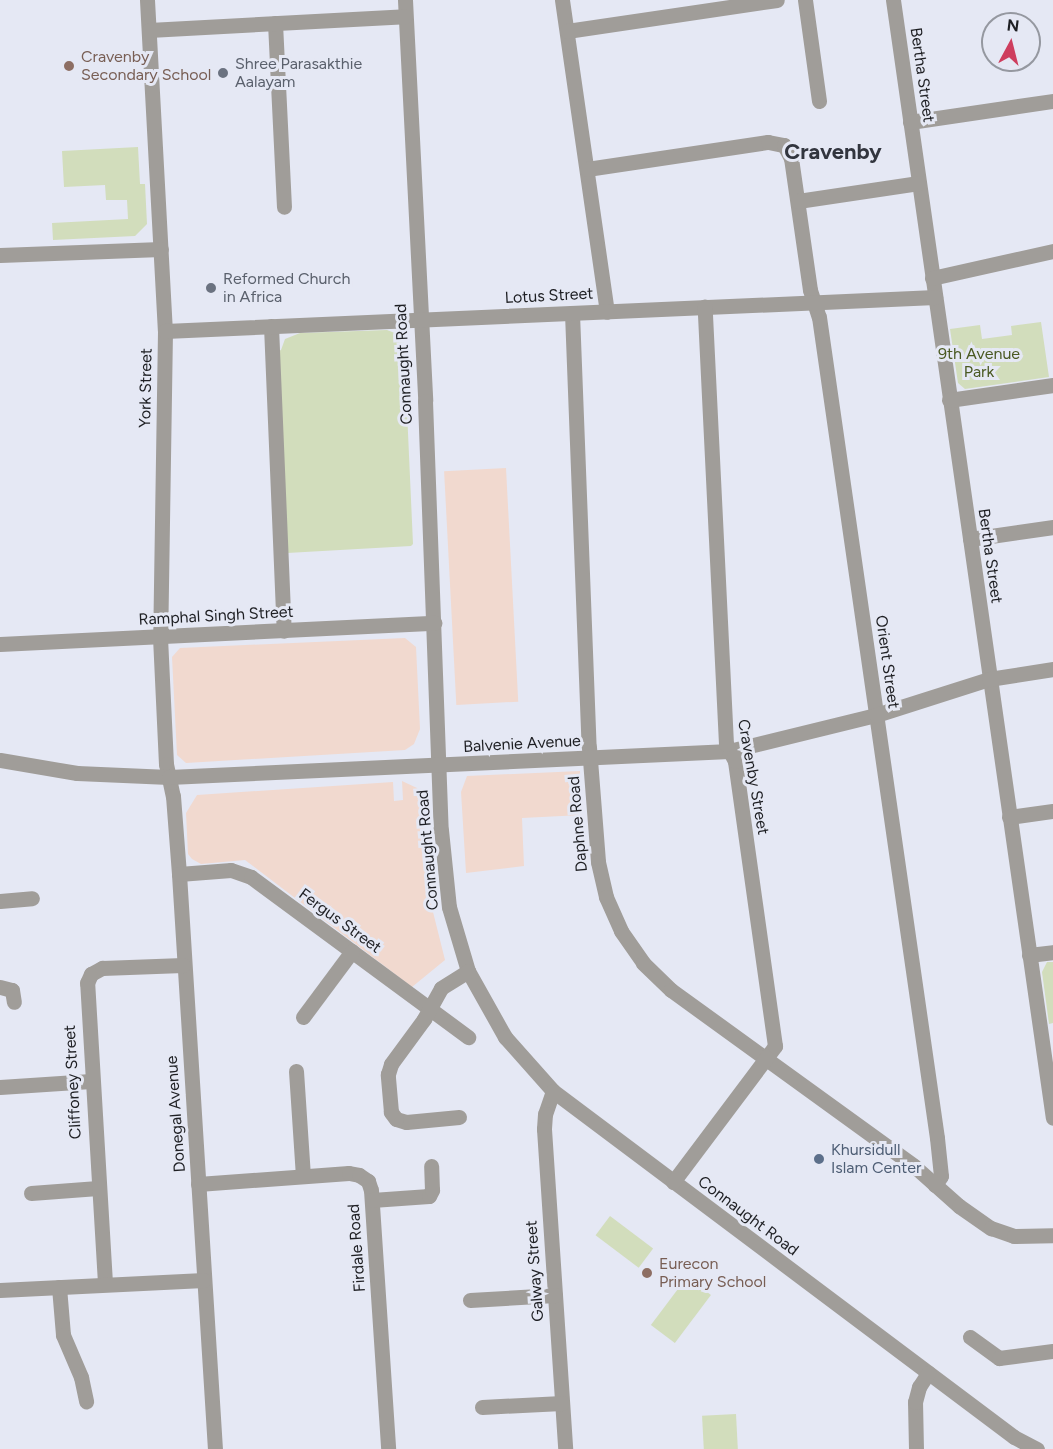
<!DOCTYPE html>
<style>
body{margin:0}
#map{position:relative;width:1053px;height:1449px;overflow:hidden;background:#e5e8f4;font-family:Figtree,sans-serif}
div>[style]{position:absolute}
.commercial>*{inset:0;background:#f1d9cf;transform-origin:0 0}
.green>*{inset:0;background:#d2ddbc;transform-origin:0 0}
.minor>*{height:15px;margin:-7.5px;padding:0 7.5px;transform-origin:7.5px;border-radius:7.5px;background:#a09d99}
.dots>*{width:16px;height:16px;translate:-50% -50%;box-sizing:border-box;border:3px solid #e5e8f4;border-radius:50%}
span{translate:-50% -50%;white-space:nowrap;text-align:center;line-height:1.15;-webkit-text-stroke:6px #e5e8f4;paint-order:stroke}
.education-label{font-size:16px;color:#785e54}
.left{translate:0 -50%;text-align:left}
.worship-label{font-size:16px;color:#5b616d}
.street-label{font-size:16px;color:#1e1f23}
.park-label{font-size:16px;color:#4a5922}
.service-label{font-size:16px;color:#4e5e75}
.district-label{font-size:22px;color:#32353e;font-weight:700}
.north{position:absolute;left:981px;top:12px;width:60px;height:60px;box-sizing:border-box;background:#e5e8f4;border:2px solid #9598a0;border-radius:50%;rotate:7deg;font-size:16px;font-weight:700;line-height:24px;text-align:center;color:#1e1f23}
.north::after{content:'';display:block;margin:auto;width:21px;height:27px;background:#ce3e5e;clip-path:polygon(50% 0,100% 100%,50% 72%,0 100%)}
</style>
<div id="map">
<div class="commercial">
<div style="left:506px;top:468px;width:234px;height:62px;rotate:87deg"></div>
<div style="clip-path:polygon(405px 638px,416px 647px,420px 729px,414px 744px,405px 750px,186px 763px,177px 755px,172px 657px,180px 648px)"></div>
<div style="clip-path:polygon(580px 771px,582px 815px,522px 818px,524px 866px,466px 873px,461px 792px,467px 776px)"></div>
<div style="clip-path:polygon(402px 781px,417px 788px,423px 799px,428px 892px,445px 960px,412px 987px,245px 860px,201px 864px,192px 859px,188px 854px,186px 813px,197px 795px,393px 782px,394px 801px,403px 800px)"></div>
</div>
<div class="green">
<div style="clip-path:polygon(138px 147px,140px 184px,145px 184px,147px 224px,135px 236px,53px 240px,52px 223px,128px 219px,127px 200px,106px 200px,105px 185px,64px 187px,62px 151px)"></div>
<div style="clip-path:polygon(1041px 322px,1049px 377px,965px 389px,958px 383px,950px 329px,980px 325px,982px 339px,1012px 335px,1011px 326px)"></div>
<div style="clip-path:polygon(387px 330px,400px 335px,404px 344px,413px 544px,411px 546px,287px 553px,278px 351px,281px 350px,285px 339px,300px 333px)"></div>
<div style="clip-path:polygon(1047px 962px,1053px 962px,1053px 1023px,1049px 1024px,1042px 972px)"></div>
<div style="left:610px;top:1216px;width:54px;height:24px;rotate:37deg"></div>
<div style="left:687px;top:1277px;width:30px;height:60px;rotate:37deg"></div>
<div style="left:736px;top:1414px;width:35px;height:34px;rotate:87deg"></div>
</div>
<div class="minor">
<div style="left:147px;top:0;width:331px;rotate:86.9deg"></div>
<div style="left:165px;top:331px;width:306px;rotate:90.9deg"></div>
<div style="left:160px;top:637px;width:127px;rotate:87.3deg"></div>
<div style="left:166px;top:764px;width:33px;rotate:78deg"></div>
<div style="left:173px;top:796px;width:78px;rotate:85.6deg"></div>
<div style="left:179px;top:874px;width:576px;rotate:86.42deg"></div>
<div style="left:405px;top:0;width:401px;rotate:87.1deg"></div>
<div style="left:425px;top:401px;width:429px;rotate:87.9deg"></div>
<div style="left:441px;top:830px;width:77px;rotate:84.1deg"></div>
<div style="left:449px;top:907px;width:67px;rotate:73.5deg"></div>
<div style="left:468px;top:971px;width:76px;rotate:60.7deg"></div>
<div style="left:505px;top:1037px;width:72px;rotate:48.4deg"></div>
<div style="left:553px;top:1091px;width:576px;rotate:36.89deg"></div>
<div style="left:1014px;top:1437px;width:26px;rotate:28deg"></div>
<div style="left:562px;top:0;width:315px;rotate:81.8deg"></div>
<div style="left:805px;top:0;width:102px;rotate:82.1deg"></div>
<div style="left:893px;top:0;width:1129px;rotate:81.86deg"></div>
<div style="left:275px;top:23px;width:184px;rotate:87.2deg"></div>
<div style="left:149px;top:30px;width:256px;rotate:-3.1deg"></div>
<div style="left:567px;top:31px;width:212px;rotate:-8.4deg"></div>
<div style="left:910px;top:122px;width:145px;rotate:-8.4deg"></div>
<div style="left:587px;top:169px;width:183px;rotate:-8.5deg"></div>
<div style="left:768px;top:142px;width:16px;rotate:11deg"></div>
<div style="left:784px;top:145px;width:15px;rotate:62deg"></div>
<div style="left:791px;top:158px;width:133px;rotate:81.8deg"></div>
<div style="left:810px;top:290px;width:28px;rotate:72deg"></div>
<div style="left:819px;top:317px;width:829px;rotate:81.82deg"></div>
<div style="left:937px;top:1138px;width:38px;rotate:84deg"></div>
<div style="left:941px;top:1176px;width:11px;rotate:124deg"></div>
<div style="left:798px;top:201px;width:122px;rotate:-8.5deg"></div>
<div style="left:0;top:255px;width:161px;rotate:-2.1deg"></div>
<div style="left:932px;top:278px;width:124px;rotate:-12.6deg"></div>
<div style="left:572px;top:313px;width:434px;rotate:87.8deg"></div>
<div style="left:589px;top:747px;width:115px;rotate:85.5deg"></div>
<div style="left:598px;top:862px;width:36px;rotate:77deg"></div>
<div style="left:606px;top:897px;width:37px;rotate:66deg"></div>
<div style="left:621px;top:931px;width:39px;rotate:55deg"></div>
<div style="left:643px;top:963px;width:39px;rotate:44deg"></div>
<div style="left:671px;top:990px;width:300px;rotate:35.9deg"></div>
<div style="left:914px;top:1166px;width:60px;rotate:41.6deg"></div>
<div style="left:959px;top:1206px;width:39px;rotate:35deg"></div>
<div style="left:991px;top:1228px;width:24px;rotate:19deg"></div>
<div style="left:1014px;top:1236px;width:39px;rotate:-1deg"></div>
<div style="left:271px;top:326px;width:305px;rotate:87.6deg"></div>
<div style="left:165px;top:331px;width:771px;rotate:-2.53deg"></div>
<div style="left:949px;top:400px;width:105px;rotate:-8.2deg"></div>
<div style="left:970px;top:539px;width:84px;rotate:-8.2deg"></div>
<div style="left:0;top:644px;width:435px;rotate:-2.8deg"></div>
<div style="left:0;top:760px;width:78px;rotate:9.6deg"></div>
<div style="left:77px;top:773px;width:92px;rotate:2.5deg"></div>
<div style="left:169px;top:777px;width:561px;rotate:-2.66deg"></div>
<div style="left:729px;top:751px;width:151px;rotate:-13.8deg"></div>
<div style="left:876px;top:715px;width:119px;rotate:-17.7deg"></div>
<div style="left:989px;top:679px;width:65px;rotate:-8.9deg"></div>
<div style="left:1009px;top:817px;width:44px;rotate:-7.8deg"></div>
<div style="left:179px;top:874px;width:52px;rotate:-4.4deg"></div>
<div style="left:231px;top:870px;width:21px;rotate:19deg"></div>
<div style="left:251px;top:877px;width:270px;rotate:36.4deg"></div>
<div style="left:0;top:901px;width:32px;rotate:-5deg"></div>
<div style="left:1029px;top:955px;width:24px;rotate:-7deg"></div>
<div style="left:0;top:987px;width:12px;rotate:14deg"></div>
<div style="left:12px;top:990px;width:12px;rotate:81deg"></div>
<div style="left:303px;top:1017px;width:82px;rotate:-53.4deg"></div>
<div style="left:296px;top:1071px;width:105px;rotate:86.2deg"></div>
<div style="left:0;top:1087px;width:91px;rotate:-3.8deg"></div>
<div style="left:553px;top:1091px;width:24px;rotate:109deg"></div>
<div style="left:545px;top:1114px;width:15px;rotate:94deg"></div>
<div style="left:544px;top:1129px;width:321px;rotate:86.2deg"></div>
<div style="left:459px;top:1117px;width:53px;rotate:174.6deg"></div>
<div style="left:406px;top:1122px;width:10px;rotate:-163deg"></div>
<div style="left:396px;top:1119px;width:9px;rotate:-126deg"></div>
<div style="left:391px;top:1112px;width:38px;rotate:-95deg"></div>
<div style="left:388px;top:1074px;width:10px;rotate:-73deg"></div>
<div style="left:391px;top:1064px;width:56px;rotate:-53.7deg"></div>
<div style="left:424px;top:1019px;width:35px;rotate:-61deg"></div>
<div style="left:441px;top:988px;width:32px;rotate:-32deg"></div>
<div style="left:673px;top:1182px;width:170px;rotate:-53.1deg"></div>
<div style="left:775px;top:1046px;width:288px;rotate:-98deg"></div>
<div style="left:735px;top:761px;width:19px;rotate:-118deg"></div>
<div style="left:726px;top:744px;width:438px;rotate:-92.8deg"></div>
<div style="left:198px;top:1184px;width:151px;rotate:-4.2deg"></div>
<div style="left:349px;top:1173px;width:10px;rotate:11deg"></div>
<div style="left:359px;top:1175px;width:11px;rotate:34deg"></div>
<div style="left:368px;top:1181px;width:9px;rotate:72deg"></div>
<div style="left:371px;top:1190px;width:260px;rotate:86.2deg"></div>
<div style="left:31px;top:1193px;width:67px;rotate:-4.3deg"></div>
<div style="left:372px;top:1200px;width:57px;rotate:-4deg"></div>
<div style="left:429px;top:1196px;width:7px;rotate:-63deg"></div>
<div style="left:432px;top:1190px;width:24px;rotate:-92deg"></div>
<div style="left:105px;top:1283px;width:301px;rotate:-93.4deg"></div>
<div style="left:87px;top:983px;width:10px;rotate:-66deg"></div>
<div style="left:91px;top:974px;width:13px;rotate:-29deg"></div>
<div style="left:102px;top:968px;width:81px;rotate:-2.1deg"></div>
<div style="left:59px;top:1287px;width:48px;rotate:85.2deg"></div>
<div style="left:63px;top:1335px;width:46px;rotate:66.8deg"></div>
<div style="left:81px;top:1377px;width:25px;rotate:78deg"></div>
<div style="left:0;top:1290px;width:204px;rotate:-2.8deg"></div>
<div style="left:470px;top:1300px;width:85px;rotate:-3.4deg"></div>
<div style="left:970px;top:1337px;width:36px;rotate:36deg"></div>
<div style="left:999px;top:1358px;width:54px;rotate:-7.4deg"></div>
<div style="left:482px;top:1407px;width:80px;rotate:-2.9deg"></div>
<div style="left:916px;top:1449px;width:47px;rotate:-91.2deg"></div>
<div style="left:915px;top:1402px;width:16px;rotate:-75deg"></div>
<div style="left:919px;top:1387px;width:17px;rotate:-57deg"></div>
</div>
<div class="dots">
<div style="left:69px;top:66px;background:#8d6e63"></div>
<div style="left:223px;top:73px;background:#6b7280"></div>
<div style="left:211px;top:288px;background:#6b7280"></div>
<div style="left:819px;top:1159px;background:#5c6f8a"></div>
<div style="left:647px;top:1273px;background:#8d6e63"></div>
</div>
<div class="education-label">
<span class="left" style="left:81px;top:66px">Cravenby<br>Secondary School</span>
<span class="left" style="left:659px;top:1273px">Eurecon<br>Primary School</span>
</div>
<div class="worship-label">
<span class="left" style="left:235px;top:73px">Shree Parasakthie<br>Aalayam</span>
<span class="left" style="left:223px;top:288px">Reformed Church<br>in Africa</span>
</div>
<div class="street-label">
<span style="left:922px;top:75px;rotate:82deg">Bertha Street</span>
<span style="left:549px;top:296px;rotate:-3deg">Lotus Street</span>
<span style="left:404px;top:364px;rotate:-93deg">Connaught Road</span>
<span style="left:146px;top:388px;rotate:-89deg">York Street</span>
<span style="left:990px;top:556px;rotate:82deg">Bertha Street</span>
<span style="left:216px;top:616px;rotate:-3deg">Ramphal Singh Street</span>
<span style="left:887px;top:662px;rotate:82deg">Orient Street</span>
<span style="left:522px;top:744px;rotate:-3deg">Balvenie Avenue</span>
<span style="left:753px;top:777px;rotate:80deg">Cravenby Street</span>
<span style="left:578px;top:824px;rotate:-95deg">Daphne Road</span>
<span style="left:428px;top:850px;rotate:-95deg">Connaught Road</span>
<span style="left:340px;top:921px;rotate:36deg">Fergus Street</span>
<span style="left:73px;top:1082px;rotate:-93deg">Cliffoney Street</span>
<span style="left:176px;top:1114px;rotate:-94deg">Donegal Avenue</span>
<span style="left:748px;top:1216px;rotate:37deg">Connaught Road</span>
<span style="left:357px;top:1248px;rotate:-94deg">Firdale Road</span>
<span style="left:535px;top:1271px;rotate:-94deg">Galway Street</span>
</div>
<div class="park-label">
<span style="left:979px;top:363px">9th Avenue<br>Park</span>
</div>
<div class="service-label">
<span class="left" style="left:831px;top:1159px">Khursidull<br>Islam Center</span>
</div>
<div class="district-label">
<span style="left:833px;top:152px">Cravenby</span>
</div>
<div class="north">N</div>
</div>
